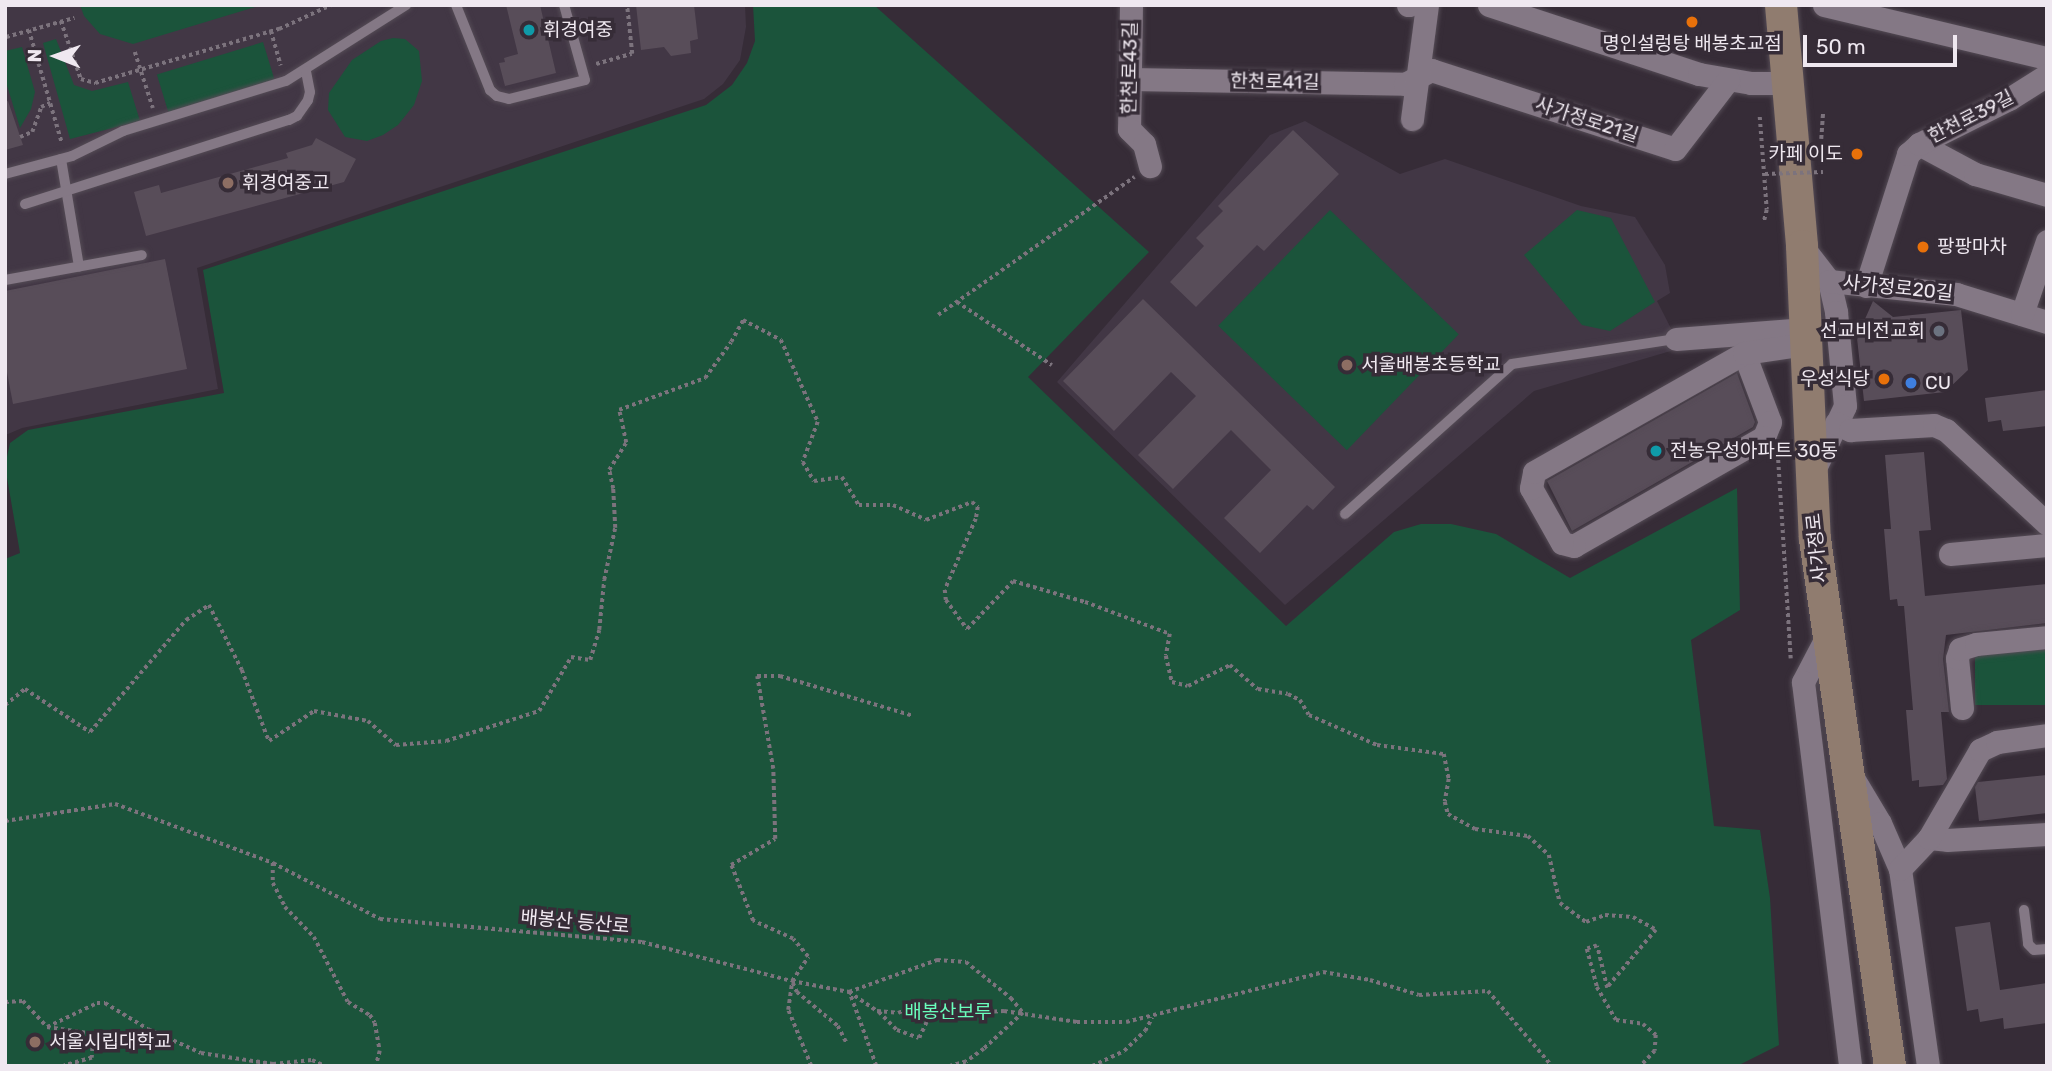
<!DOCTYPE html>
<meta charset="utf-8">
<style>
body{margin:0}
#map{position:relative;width:2052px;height:1071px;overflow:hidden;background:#362c37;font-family:Rubik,"Noto Sans KR",sans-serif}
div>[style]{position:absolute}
.education>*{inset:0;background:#423745}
.green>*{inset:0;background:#1b543b;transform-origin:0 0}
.building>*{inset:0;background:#584d59}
.path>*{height:3.5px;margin-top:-1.75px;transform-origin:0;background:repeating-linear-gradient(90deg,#7c737d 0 3.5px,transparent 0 7px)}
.roads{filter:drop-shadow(0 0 2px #544b55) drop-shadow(0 0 2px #544b55)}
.service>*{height:10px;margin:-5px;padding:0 5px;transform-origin:5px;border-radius:5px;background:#847885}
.minor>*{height:23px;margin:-11.5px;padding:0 11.5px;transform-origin:11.5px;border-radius:11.5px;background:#847885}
.secondary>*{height:32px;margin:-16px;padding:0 16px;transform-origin:16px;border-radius:16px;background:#907c6f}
.path-bridge>*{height:3.5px;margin-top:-1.75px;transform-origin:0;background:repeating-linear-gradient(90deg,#7c737d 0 3.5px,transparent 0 7px)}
.dots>*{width:19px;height:19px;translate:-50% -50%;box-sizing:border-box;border:4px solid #362c37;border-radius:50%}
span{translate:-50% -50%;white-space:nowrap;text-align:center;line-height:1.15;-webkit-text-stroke:7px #362c37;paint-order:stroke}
.poi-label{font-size:19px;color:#efe8f0}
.left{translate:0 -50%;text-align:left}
.right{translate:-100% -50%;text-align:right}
.street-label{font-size:19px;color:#efe8f0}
.park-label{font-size:19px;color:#69febb}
.frame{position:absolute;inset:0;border:7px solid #efe8f0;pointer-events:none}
.north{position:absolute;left:21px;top:21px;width:70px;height:70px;-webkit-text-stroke:5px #362c37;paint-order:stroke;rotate:271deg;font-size:19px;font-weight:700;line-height:28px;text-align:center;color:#efe8f0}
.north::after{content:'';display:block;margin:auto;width:24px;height:32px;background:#efe8f0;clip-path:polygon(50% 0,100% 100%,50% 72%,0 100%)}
.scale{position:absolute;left:1803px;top:35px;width:154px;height:32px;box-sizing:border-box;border:4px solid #efe8f0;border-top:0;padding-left:9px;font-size:21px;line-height:24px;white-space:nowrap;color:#efe8f0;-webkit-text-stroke:5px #362c37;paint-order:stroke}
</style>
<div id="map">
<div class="education">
<div style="clip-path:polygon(5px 5px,745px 5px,746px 27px,740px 60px,723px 84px,704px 99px,197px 268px,218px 389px,22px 428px,8px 434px,5px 434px)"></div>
<div style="clip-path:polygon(1305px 121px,1400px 174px,1445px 159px,1581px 206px,1635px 217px,1665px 265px,1670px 293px,1657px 301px,1681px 348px,1534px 391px,1285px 605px,1057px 382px,1270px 135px)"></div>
</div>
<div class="green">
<div style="clip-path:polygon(80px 5px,262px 5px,133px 44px,100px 34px,84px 16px)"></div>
<div style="clip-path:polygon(753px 5px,874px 5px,1149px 252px,1028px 377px,1286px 626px,1394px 532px,1421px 524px,1451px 524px,1496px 534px,1570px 578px,1737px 488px,1740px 610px,1691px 640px,1714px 826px,1760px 830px,1770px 898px,1779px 1045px,1737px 1066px,5px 1066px,5px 559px,20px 553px,5px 466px,10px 443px,28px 430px,224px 393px,203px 270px,706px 105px,732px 85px,747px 63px,755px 41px)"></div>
<div style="clip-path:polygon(393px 38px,405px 39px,419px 51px,422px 81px,414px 105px,398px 125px,383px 135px,367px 141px,345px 137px,328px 110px,329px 93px,352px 60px,381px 41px)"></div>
<div style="clip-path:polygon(56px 39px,74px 85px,92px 91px,128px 82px,140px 121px,70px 139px,43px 43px)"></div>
<div style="left:263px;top:42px;width:41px;height:111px;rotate:73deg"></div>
<div style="clip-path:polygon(22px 47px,35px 92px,31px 109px,20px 128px,5px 79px,5px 51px)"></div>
<div style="left:1330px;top:210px;width:179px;height:161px;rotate:44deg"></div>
<div style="clip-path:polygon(1577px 210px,1611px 218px,1655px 302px,1610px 331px,1582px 325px,1524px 255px)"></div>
<div style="left:2047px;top:650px;width:55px;height:72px;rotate:90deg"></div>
</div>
<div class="building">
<div style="clip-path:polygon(506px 5px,540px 5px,556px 73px,505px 86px,499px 63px,505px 62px,504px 58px,518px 54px)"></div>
<div style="clip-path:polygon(636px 5px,694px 5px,698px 39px,690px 41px,691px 53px,671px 56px,664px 47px,641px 50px)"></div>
<div style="clip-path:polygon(8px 101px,23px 145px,5px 150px,5px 102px)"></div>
<div style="clip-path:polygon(1293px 130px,1339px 174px,1264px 251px,1257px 245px,1196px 307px,1170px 282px,1204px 246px,1196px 238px,1223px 211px,1218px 206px)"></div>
<div style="clip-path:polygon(316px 138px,356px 159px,344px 182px,146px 236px,134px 192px,159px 185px,161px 193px,288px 158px,286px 153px,312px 145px)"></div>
<div style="clip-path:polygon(165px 259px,187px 369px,13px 404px,5px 362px,5px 291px)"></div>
<div style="clip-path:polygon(1143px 299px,1335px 487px,1313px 510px,1307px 505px,1260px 553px,1224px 518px,1271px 470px,1231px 430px,1173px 489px,1138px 455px,1196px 396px,1171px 372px,1114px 431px,1063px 381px)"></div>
<div style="clip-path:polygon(1873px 301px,1893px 317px,1961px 310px,1968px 370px,1945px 392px,1864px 401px,1855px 320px,1865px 319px)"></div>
<div style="clip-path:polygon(1737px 373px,1755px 422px,1753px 427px,1572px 531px,1547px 481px)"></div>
<div style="clip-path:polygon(2047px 390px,2047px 426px,2003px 431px,2001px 420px,1988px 422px,1985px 398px)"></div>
<div style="clip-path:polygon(1924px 452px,1931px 530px,1919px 531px,1925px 596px,2047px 584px,2047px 623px,1946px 635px,1943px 659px,1949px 712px,1941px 712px,1947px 779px,1943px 785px,1919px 787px,1919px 780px,1912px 781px,1906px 710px,1913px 710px,1904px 606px,1898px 606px,1897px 599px,1890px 600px,1884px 529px,1891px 529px,1885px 455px)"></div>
<div style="clip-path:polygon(2047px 775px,2047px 813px,1979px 821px,1975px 787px,1978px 782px)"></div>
<div style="clip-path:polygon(1990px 922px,2000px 990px,2047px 983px,2047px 1023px,2004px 1029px,2003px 1018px,1980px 1022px,1978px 1009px,1967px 1011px,1955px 927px)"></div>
</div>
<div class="path">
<div style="left:61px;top:21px;width:61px;rotate:71deg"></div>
<div style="left:81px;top:79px;width:15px;rotate:16deg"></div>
<div style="left:95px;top:83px;width:192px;rotate:-16.4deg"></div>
<div style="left:279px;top:29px;width:57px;rotate:-24.8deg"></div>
<div style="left:29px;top:30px;width:118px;rotate:73.7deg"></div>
<div style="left:271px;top:31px;width:36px;rotate:74deg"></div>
<div style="left:6px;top:37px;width:71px;rotate:-15.6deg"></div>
<div style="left:135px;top:52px;width:59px;rotate:72.2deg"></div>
<div style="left:596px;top:64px;width:37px;rotate:-16deg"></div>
<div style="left:632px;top:54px;width:47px;rotate:-96.1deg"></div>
<div style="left:1760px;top:117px;width:93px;rotate:85.7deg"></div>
<div style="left:1767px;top:210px;width:12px;rotate:104deg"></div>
<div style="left:20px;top:137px;width:13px;rotate:-23deg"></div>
<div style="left:32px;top:132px;width:27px;rotate:-70deg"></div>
<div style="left:41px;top:107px;width:10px;rotate:-24deg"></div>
<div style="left:1821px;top:139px;width:26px;rotate:-86deg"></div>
<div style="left:957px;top:302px;width:114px;rotate:33.6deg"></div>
<div style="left:938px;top:315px;width:240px;rotate:-35.1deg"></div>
<div style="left:1778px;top:453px;width:206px;rotate:86.4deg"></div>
<div style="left:5px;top:705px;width:26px;rotate:-39deg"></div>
<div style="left:25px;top:689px;width:78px;rotate:33.5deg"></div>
<div style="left:90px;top:732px;width:148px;rotate:-49.4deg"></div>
<div style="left:186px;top:620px;width:27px;rotate:-33deg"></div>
<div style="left:209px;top:605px;width:73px;rotate:63.1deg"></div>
<div style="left:242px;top:670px;width:76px;rotate:69.2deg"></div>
<div style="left:269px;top:741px;width:54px;rotate:-33.7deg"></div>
<div style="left:314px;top:711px;width:55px;rotate:10.5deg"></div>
<div style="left:368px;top:721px;width:37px;rotate:41deg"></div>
<div style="left:396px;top:745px;width:50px;rotate:-4.6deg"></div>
<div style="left:446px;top:741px;width:98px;rotate:-17.9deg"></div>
<div style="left:539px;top:711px;width:63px;rotate:-59.3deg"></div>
<div style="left:571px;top:657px;width:19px;rotate:9deg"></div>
<div style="left:590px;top:660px;width:31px;rotate:-73deg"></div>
<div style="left:599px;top:630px;width:50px;rotate:-84.3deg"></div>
<div style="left:604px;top:580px;width:53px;rotate:-78.1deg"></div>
<div style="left:615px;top:528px;width:39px;rotate:-93deg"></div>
<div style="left:613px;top:489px;width:19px;rotate:-102deg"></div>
<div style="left:609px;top:470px;width:32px;rotate:-58deg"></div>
<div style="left:626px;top:443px;width:34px;rotate:-102deg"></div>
<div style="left:619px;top:410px;width:92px;rotate:-20.4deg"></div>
<div style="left:705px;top:378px;width:44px;rotate:-54.2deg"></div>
<div style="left:731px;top:342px;width:25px;rotate:-61deg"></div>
<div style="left:743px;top:320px;width:43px;rotate:27.8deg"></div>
<div style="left:781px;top:340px;width:90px;rotate:65.7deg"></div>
<div style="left:818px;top:422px;width:43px;rotate:110.6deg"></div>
<div style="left:803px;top:462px;width:22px;rotate:60deg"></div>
<div style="left:814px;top:481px;width:28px;rotate:-8deg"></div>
<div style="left:842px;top:477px;width:33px;rotate:59deg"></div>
<div style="left:859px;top:505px;width:34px"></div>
<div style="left:893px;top:505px;width:36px;rotate:24deg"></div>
<div style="left:926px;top:520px;width:49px;rotate:-21.4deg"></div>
<div style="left:972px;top:502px;width:8px;rotate:40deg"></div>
<div style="left:978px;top:507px;width:12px;rotate:99deg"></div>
<div style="left:976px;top:519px;width:77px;rotate:113.6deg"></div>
<div style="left:945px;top:590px;width:10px;rotate:84deg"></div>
<div style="left:946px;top:600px;width:36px;rotate:54deg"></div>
<div style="left:967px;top:629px;width:66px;rotate:-46.2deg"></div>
<div style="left:1013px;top:581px;width:75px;rotate:16.3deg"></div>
<div style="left:1085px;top:602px;width:91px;rotate:20.6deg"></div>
<div style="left:1170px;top:634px;width:22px;rotate:100deg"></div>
<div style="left:1166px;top:656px;width:27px;rotate:77deg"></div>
<div style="left:1172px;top:682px;width:16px;rotate:14deg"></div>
<div style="left:1188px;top:686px;width:47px;rotate:-26.6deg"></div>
<div style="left:1230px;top:665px;width:37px;rotate:41deg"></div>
<div style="left:1258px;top:689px;width:30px;rotate:9deg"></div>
<div style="left:1288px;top:694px;width:13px;rotate:27deg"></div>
<div style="left:1300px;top:700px;width:17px;rotate:59deg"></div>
<div style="left:1309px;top:715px;width:74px;rotate:23.8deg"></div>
<div style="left:1377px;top:745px;width:68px;rotate:7.7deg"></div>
<div style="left:1444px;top:754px;width:25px;rotate:79deg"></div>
<div style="left:1449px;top:779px;width:23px;rotate:100deg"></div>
<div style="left:1445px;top:802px;width:12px;rotate:76deg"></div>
<div style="left:1448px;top:814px;width:31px;rotate:29deg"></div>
<div style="left:1475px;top:829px;width:53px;rotate:7.5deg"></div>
<div style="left:1528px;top:836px;width:28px;rotate:42deg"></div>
<div style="left:1549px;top:855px;width:49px;rotate:77.1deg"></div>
<div style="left:1560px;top:903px;width:32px;rotate:36deg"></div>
<div style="left:1586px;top:922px;width:20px;rotate:-20deg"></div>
<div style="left:1605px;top:915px;width:28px;rotate:4deg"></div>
<div style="left:1633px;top:917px;width:26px;rotate:29deg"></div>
<div style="left:1656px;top:930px;width:76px;rotate:130.2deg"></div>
<div style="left:1607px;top:988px;width:43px;rotate:-103.4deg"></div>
<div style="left:1597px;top:946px;width:10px;rotate:163deg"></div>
<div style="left:1587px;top:949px;width:39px;rotate:75deg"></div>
<div style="left:1597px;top:987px;width:38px;rotate:60deg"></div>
<div style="left:1616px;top:1020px;width:27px;rotate:8deg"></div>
<div style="left:1643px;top:1024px;width:17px;rotate:40deg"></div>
<div style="left:1656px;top:1035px;width:16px;rotate:94deg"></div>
<div style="left:1655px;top:1051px;width:21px;rotate:133deg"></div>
<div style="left:5px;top:821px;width:111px;rotate:-8.8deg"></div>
<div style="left:115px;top:804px;width:169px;rotate:20.5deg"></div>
<div style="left:273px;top:863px;width:121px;rotate:27.6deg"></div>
<div style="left:380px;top:919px;width:263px;rotate:5deg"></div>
<div style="left:642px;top:942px;width:155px;rotate:14.6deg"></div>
<div style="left:792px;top:981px;width:58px;rotate:10.9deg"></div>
<div style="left:849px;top:992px;width:34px;rotate:34deg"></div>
<div style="left:877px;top:1011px;width:21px;rotate:5deg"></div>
<div style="left:898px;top:1013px;width:19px;rotate:-25deg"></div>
<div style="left:915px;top:1005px;width:20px;rotate:-3deg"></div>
<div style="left:935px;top:1004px;width:32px;rotate:16deg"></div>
<div style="left:966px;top:1013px;width:38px;rotate:-3deg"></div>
<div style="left:1004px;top:1011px;width:74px;rotate:8.6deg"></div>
<div style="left:1077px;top:1022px;width:49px"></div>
<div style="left:1126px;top:1022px;width:203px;rotate:-14.2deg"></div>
<div style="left:1323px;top:972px;width:48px;rotate:9.7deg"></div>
<div style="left:1370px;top:980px;width:51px;rotate:17deg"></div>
<div style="left:1419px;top:995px;width:69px;rotate:-3.3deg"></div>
<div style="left:1488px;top:991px;width:99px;rotate:49.5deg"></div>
<div style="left:273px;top:863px;width:20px;rotate:90deg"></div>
<div style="left:273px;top:883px;width:27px;rotate:63deg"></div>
<div style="left:285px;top:907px;width:42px;rotate:46deg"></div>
<div style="left:314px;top:937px;width:73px;rotate:62.4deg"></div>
<div style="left:348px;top:1002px;width:26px;rotate:31deg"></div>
<div style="left:370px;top:1015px;width:9px;rotate:58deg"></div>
<div style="left:375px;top:1023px;width:28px;rotate:80deg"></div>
<div style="left:380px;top:1051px;width:16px;rotate:105deg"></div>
<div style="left:793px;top:983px;width:10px;rotate:66deg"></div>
<div style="left:797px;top:992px;width:53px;rotate:39.7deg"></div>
<div style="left:838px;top:1026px;width:20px;rotate:63deg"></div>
<div style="left:5px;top:1002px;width:18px;rotate:-3deg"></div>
<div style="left:23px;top:1001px;width:35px;rotate:47deg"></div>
<div style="left:47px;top:1027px;width:48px;rotate:8.5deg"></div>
<div style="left:94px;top:1034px;width:24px;rotate:95deg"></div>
<div style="left:92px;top:1058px;width:29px;rotate:164deg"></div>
<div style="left:879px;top:1012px;width:25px;rotate:45deg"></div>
<div style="left:897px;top:1030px;width:23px;rotate:20deg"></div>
<div style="left:919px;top:1038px;width:38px;rotate:-65deg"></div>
<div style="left:47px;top:1027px;width:55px;rotate:-25.6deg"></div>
<div style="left:97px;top:1003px;width:8px"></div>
<div style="left:105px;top:1003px;width:50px;rotate:31.2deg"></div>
<div style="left:148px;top:1029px;width:58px;rotate:24.4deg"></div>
<div style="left:201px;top:1053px;width:73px;rotate:8.7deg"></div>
<div style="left:273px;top:1064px;width:39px;rotate:-6deg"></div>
<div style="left:312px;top:1060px;width:14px;rotate:25deg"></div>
<div style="left:811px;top:1066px;width:61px;rotate:-112.3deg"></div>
<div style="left:788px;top:1010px;width:29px;rotate:-82deg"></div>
<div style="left:792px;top:981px;width:29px;rotate:-56deg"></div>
<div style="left:808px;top:957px;width:23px;rotate:-130deg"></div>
<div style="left:793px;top:939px;width:44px;rotate:-155.8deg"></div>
<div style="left:753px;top:921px;width:60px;rotate:-111.4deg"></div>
<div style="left:731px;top:865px;width:51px;rotate:-30.6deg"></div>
<div style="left:775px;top:839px;width:70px;rotate:-91.6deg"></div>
<div style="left:773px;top:769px;width:94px;rotate:-99.8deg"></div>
<div style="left:757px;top:676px;width:23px"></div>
<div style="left:780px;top:676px;width:139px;rotate:16.7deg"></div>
<div style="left:876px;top:1066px;width:79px;rotate:-110deg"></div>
<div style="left:849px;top:992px;width:94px;rotate:-20deg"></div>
<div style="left:937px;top:960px;width:29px;rotate:4deg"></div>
<div style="left:966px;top:962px;width:58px;rotate:38.7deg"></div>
<div style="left:1011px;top:998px;width:19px;rotate:51deg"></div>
<div style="left:1023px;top:1013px;width:53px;rotate:137.3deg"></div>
<div style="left:984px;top:1049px;width:22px;rotate:144deg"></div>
<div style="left:966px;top:1062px;width:16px;rotate:165deg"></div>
<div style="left:1092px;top:1066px;width:35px;rotate:-25deg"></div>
<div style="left:1124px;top:1051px;width:29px;rotate:-44deg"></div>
<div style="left:1145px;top:1031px;width:15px;rotate:-62deg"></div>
</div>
<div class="roads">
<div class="service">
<div style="left:456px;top:5px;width:92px;rotate:68.2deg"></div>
<div style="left:490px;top:90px;width:9px;rotate:41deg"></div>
<div style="left:497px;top:96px;width:12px;rotate:14deg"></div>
<div style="left:509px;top:99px;width:78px;rotate:-14deg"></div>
<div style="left:585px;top:80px;width:78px;rotate:-105.6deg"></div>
<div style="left:61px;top:159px;width:109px;rotate:80.5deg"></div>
<div style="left:5px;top:174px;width:69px;rotate:-15deg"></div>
<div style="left:72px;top:156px;width:57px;rotate:-26.1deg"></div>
<div style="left:123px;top:131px;width:170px;rotate:-17.1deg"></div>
<div style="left:286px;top:81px;width:142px;rotate:-32.3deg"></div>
<div style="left:25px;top:204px;width:277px;rotate:-17.7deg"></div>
<div style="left:289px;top:120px;width:9px;rotate:-27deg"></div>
<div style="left:297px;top:116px;width:19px;rotate:-55deg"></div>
<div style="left:308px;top:100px;width:8px;rotate:-76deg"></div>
<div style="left:310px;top:92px;width:21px;rotate:-101deg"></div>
<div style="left:5px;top:280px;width:139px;rotate:-10.3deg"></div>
<div style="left:1345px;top:514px;width:224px;rotate:-41.9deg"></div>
<div style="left:1512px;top:364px;width:166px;rotate:-8.7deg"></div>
<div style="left:2024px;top:910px;width:34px;rotate:83deg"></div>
<div style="left:2028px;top:944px;width:8px;rotate:45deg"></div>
<div style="left:2034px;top:950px;width:13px;rotate:-4deg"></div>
</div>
<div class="minor">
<div style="left:1131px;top:5px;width:124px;rotate:90.9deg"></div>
<div style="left:1129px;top:129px;width:21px;rotate:45deg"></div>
<div style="left:1144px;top:144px;width:23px;rotate:75deg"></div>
<div style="left:1408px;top:5px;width:1px"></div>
<div style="left:1489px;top:5px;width:221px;rotate:18.2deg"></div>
<div style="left:1699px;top:74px;width:53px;rotate:9.8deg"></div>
<div style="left:1751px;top:83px;width:35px"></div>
<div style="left:1824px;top:5px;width:229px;rotate:13.4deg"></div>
<div style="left:1130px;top:79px;width:275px;rotate:1deg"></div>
<div style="left:1405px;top:84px;width:30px;rotate:-28deg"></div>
<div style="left:1431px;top:70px;width:256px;rotate:17.9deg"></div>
<div style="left:1675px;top:149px;width:87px;rotate:-52.5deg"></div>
<div style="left:1412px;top:119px;width:115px;rotate:-82.5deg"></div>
<div style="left:1919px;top:144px;width:64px;rotate:28.2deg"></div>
<div style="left:1975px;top:174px;width:75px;rotate:16.3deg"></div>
<div style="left:1802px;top:246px;width:44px;rotate:52.4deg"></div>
<div style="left:1829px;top:281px;width:32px;rotate:77deg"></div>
<div style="left:1836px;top:312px;width:94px;rotate:84.5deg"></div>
<div style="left:1845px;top:406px;width:71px;rotate:115.8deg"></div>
<div style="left:1829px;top:281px;width:128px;rotate:5.8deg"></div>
<div style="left:1956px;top:294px;width:95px;rotate:17.1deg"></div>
<div style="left:1866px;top:286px;width:139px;rotate:-72.3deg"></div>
<div style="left:1908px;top:154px;width:15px;rotate:-42deg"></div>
<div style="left:1919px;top:144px;width:101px;rotate:-26.6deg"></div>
<div style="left:2009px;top:99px;width:45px;rotate:-32.3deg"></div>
<div style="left:2022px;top:314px;width:77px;rotate:-71.1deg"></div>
<div style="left:1676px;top:339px;width:130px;rotate:-4.4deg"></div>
<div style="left:1744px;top:353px;width:74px;rotate:69.4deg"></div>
<div style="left:1770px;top:422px;width:16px;rotate:112deg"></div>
<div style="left:1764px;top:437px;width:219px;rotate:150.2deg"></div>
<div style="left:1574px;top:546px;width:12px;rotate:-166deg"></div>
<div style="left:1562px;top:543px;width:63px;rotate:-119.4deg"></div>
<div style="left:1531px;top:488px;width:16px;rotate:-79deg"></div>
<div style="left:1534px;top:472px;width:241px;rotate:-29.5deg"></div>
<div style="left:1744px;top:353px;width:63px;rotate:-8.3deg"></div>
<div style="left:1836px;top:423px;width:16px;rotate:27deg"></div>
<div style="left:1850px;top:430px;width:84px;rotate:-3.4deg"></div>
<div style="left:1934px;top:425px;width:13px;rotate:23deg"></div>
<div style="left:1946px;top:430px;width:138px;rotate:42.9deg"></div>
<div style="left:1950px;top:554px;width:97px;rotate:-5.3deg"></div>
<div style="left:1827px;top:636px;width:52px;rotate:117.6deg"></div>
<div style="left:1803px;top:682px;width:387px;rotate:83deg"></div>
<div style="left:1962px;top:708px;width:50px;rotate:-95.7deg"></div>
<div style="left:1957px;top:658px;width:9px;rotate:-72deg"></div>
<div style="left:1960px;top:649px;width:17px;rotate:-17deg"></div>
<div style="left:1976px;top:644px;width:71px;rotate:-5.6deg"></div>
<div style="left:1853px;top:778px;width:52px;rotate:59deg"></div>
<div style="left:1880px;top:823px;width:50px;rotate:66.5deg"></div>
<div style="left:1900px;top:869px;width:199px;rotate:81.9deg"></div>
<div style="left:1929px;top:838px;width:18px;rotate:6deg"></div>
<div style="left:1947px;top:840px;width:100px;rotate:-3.4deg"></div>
<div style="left:1900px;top:869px;width:42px;rotate:-46.9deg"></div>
<div style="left:1929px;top:838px;width:102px;rotate:-59.9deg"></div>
<div style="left:1980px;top:750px;width:19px;rotate:-25deg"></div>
<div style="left:1997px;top:742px;width:50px;rotate:-8deg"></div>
</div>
<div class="secondary">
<div style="left:1781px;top:5px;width:242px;rotate:85deg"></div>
<div style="left:1802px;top:246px;width:293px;rotate:87.5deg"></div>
<div style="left:1815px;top:539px;width:532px;rotate:81.9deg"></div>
</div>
</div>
<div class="path-bridge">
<div style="left:1765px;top:174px;width:58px;rotate:-2deg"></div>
</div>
<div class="dots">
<div style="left:1692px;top:22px;background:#e8710a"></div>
<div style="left:529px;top:30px;background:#0f9aa8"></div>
<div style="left:1857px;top:154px;background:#e8710a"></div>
<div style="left:228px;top:183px;background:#8d6e63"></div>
<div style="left:1923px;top:247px;background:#e8710a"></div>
<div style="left:1939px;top:331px;background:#6b7280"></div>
<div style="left:1347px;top:365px;background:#8d6e63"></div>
<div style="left:1884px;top:379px;background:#e8710a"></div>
<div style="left:1911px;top:383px;background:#3f7fe0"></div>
<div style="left:1656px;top:451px;background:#0f9aa8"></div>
<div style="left:35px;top:1042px;background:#8d6e63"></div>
</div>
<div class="poi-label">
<span class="left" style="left:543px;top:30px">휘경여중</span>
<span style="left:1692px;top:44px">명인설렁탕 배봉초교점</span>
<span class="right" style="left:1843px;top:154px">카페 이도</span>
<span class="left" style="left:242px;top:183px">휘경여중고</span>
<span class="left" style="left:1937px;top:247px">팡팡마차</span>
<span class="right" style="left:1925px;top:331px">선교비전교회</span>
<span class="left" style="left:1361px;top:365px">서울배봉초등학교</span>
<span class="right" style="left:1870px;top:379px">우성식당</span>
<span class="left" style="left:1925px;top:383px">CU</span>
<span class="left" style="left:1670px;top:451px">전농우성아파트 30동</span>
<span class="left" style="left:49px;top:1042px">서울시립대학교</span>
</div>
<div class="street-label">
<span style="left:1130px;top:68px;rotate:-89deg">한천로43길</span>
<span style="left:1275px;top:82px;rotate:1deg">한천로41길</span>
<span style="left:1971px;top:117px;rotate:-27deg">한천로39길</span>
<span style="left:1587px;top:120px;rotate:18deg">사가정로21길</span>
<span style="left:1898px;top:288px;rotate:6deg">사가정로20길</span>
<span style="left:1817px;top:548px;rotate:-96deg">사가정로</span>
<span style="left:575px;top:922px;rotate:5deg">배봉산 등산로</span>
</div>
<div class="park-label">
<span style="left:948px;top:1012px">배봉산보루</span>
</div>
<div class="frame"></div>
<div class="north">N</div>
<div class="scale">50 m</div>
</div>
